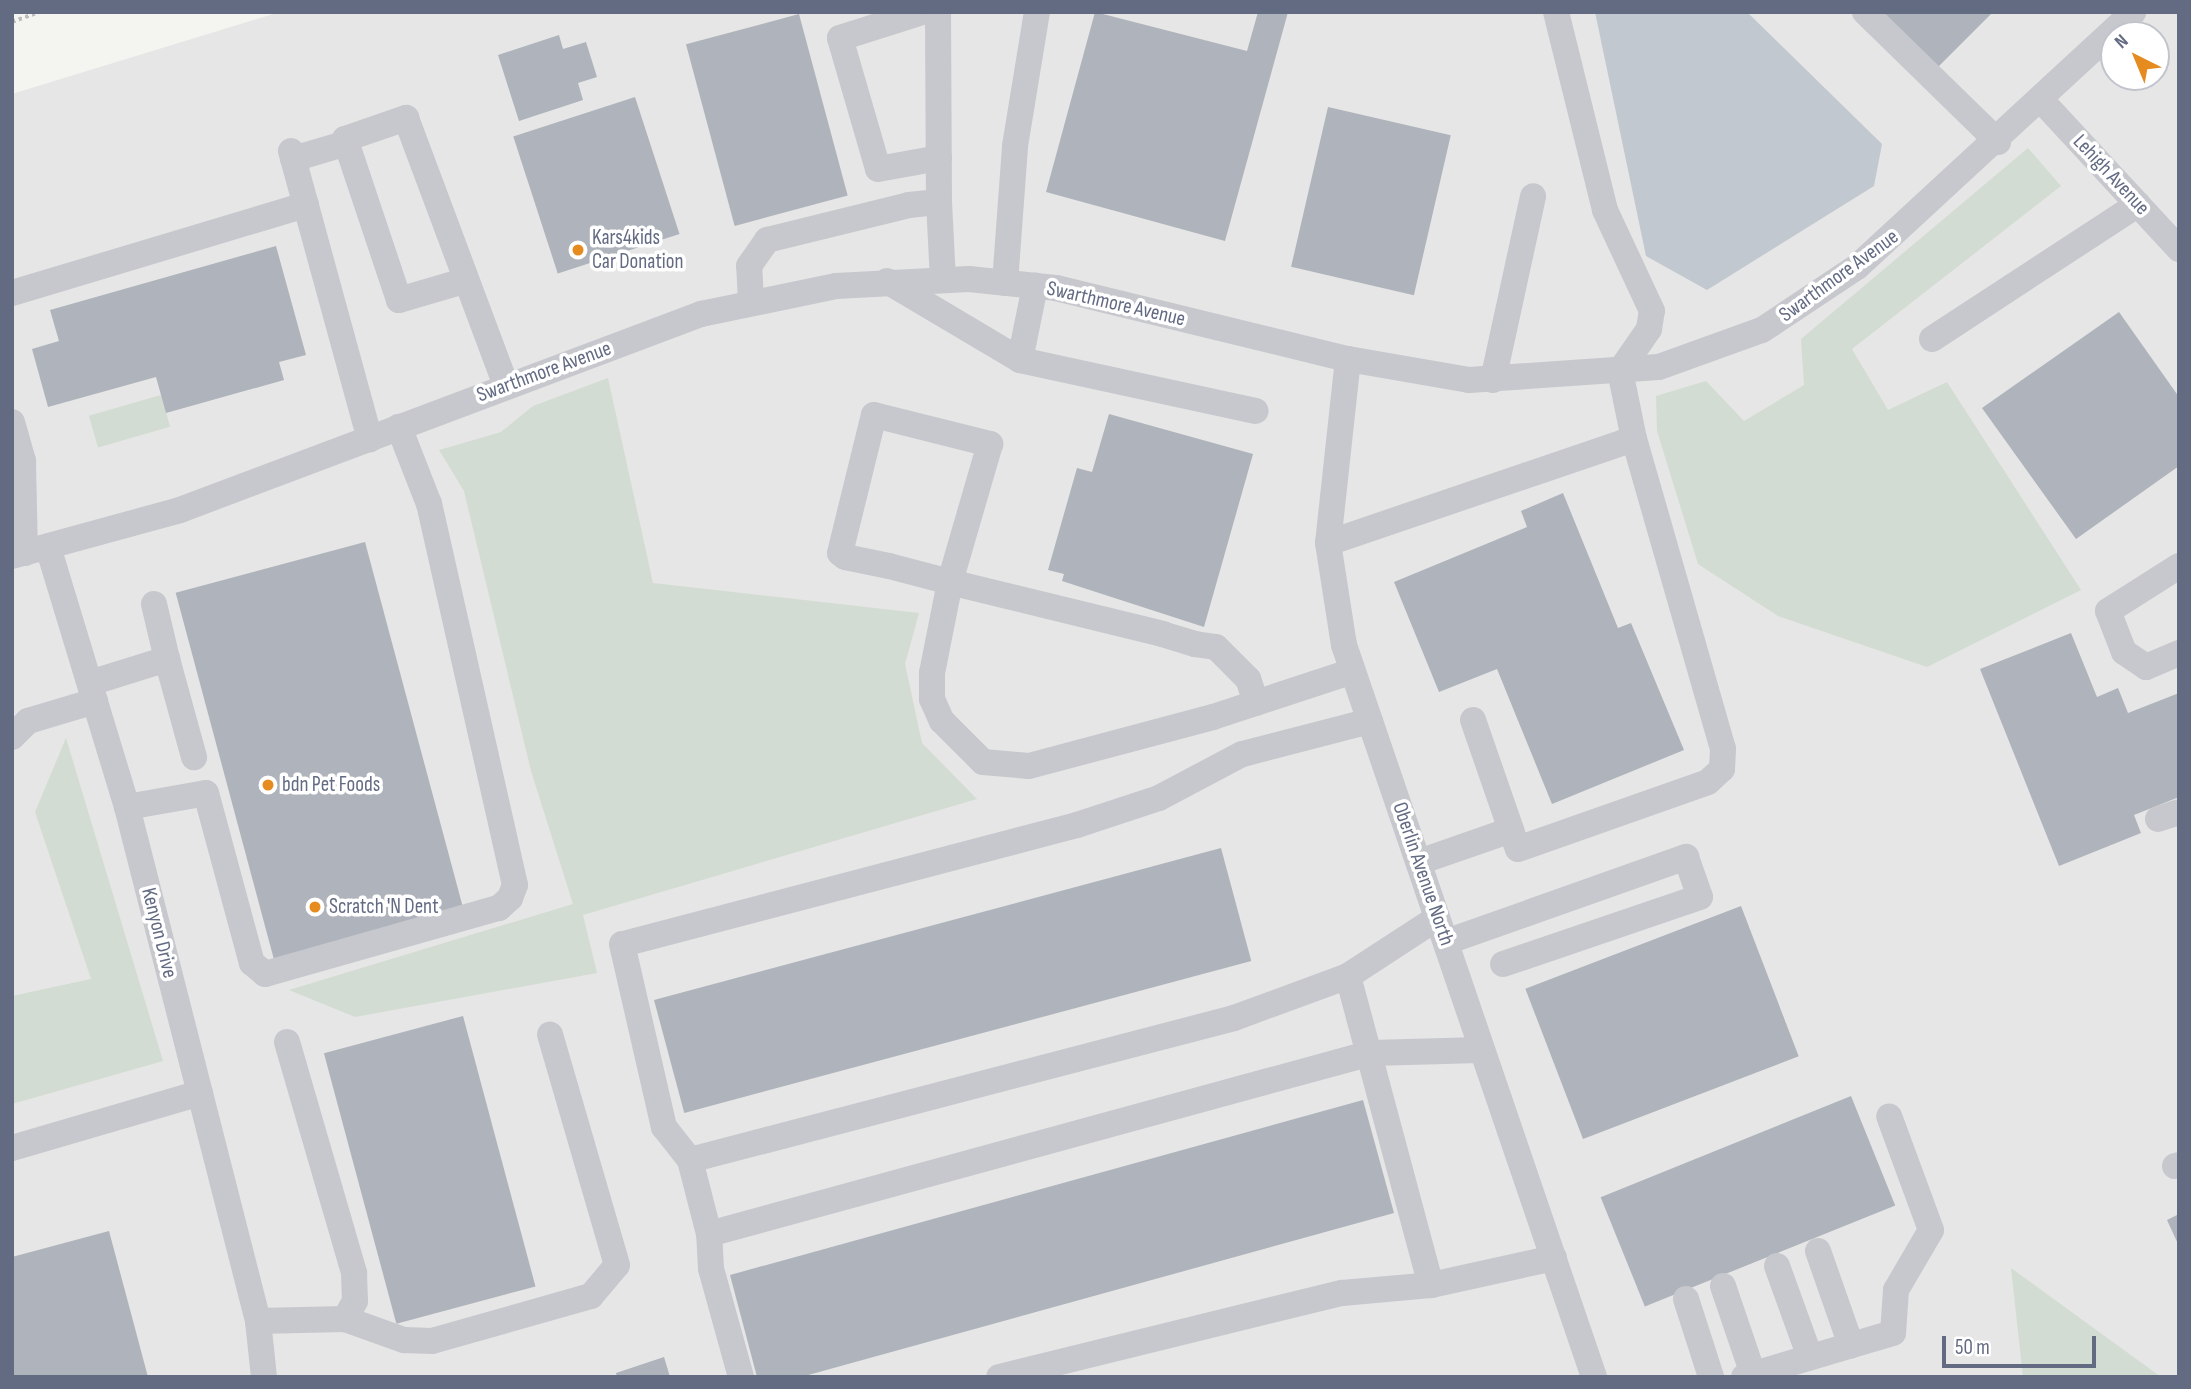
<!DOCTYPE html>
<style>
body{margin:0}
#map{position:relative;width:2191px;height:1389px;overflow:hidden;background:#f4f5f1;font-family:"Sofia Sans Condensed",sans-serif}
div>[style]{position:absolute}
.built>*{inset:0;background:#e5e6e5}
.green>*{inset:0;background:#d3dcd2;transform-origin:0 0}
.water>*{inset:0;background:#c2c8d0}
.building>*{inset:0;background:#afb3bb;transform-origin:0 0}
.path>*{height:3.5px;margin-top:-1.75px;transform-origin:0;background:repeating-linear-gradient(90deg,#bcbdc0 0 3.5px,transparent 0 7px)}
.minor>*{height:26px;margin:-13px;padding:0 13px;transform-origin:13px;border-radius:13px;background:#c7c8cd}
.dots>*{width:19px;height:19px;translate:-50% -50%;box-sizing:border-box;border:4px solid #fff;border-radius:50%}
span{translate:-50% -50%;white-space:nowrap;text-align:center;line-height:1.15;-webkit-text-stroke:7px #fff;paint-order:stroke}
.street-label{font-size:21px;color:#636b83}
.poi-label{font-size:21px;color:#636b83}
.left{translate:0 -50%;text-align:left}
.frame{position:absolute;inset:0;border:14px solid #636b83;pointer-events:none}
.north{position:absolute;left:2100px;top:21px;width:70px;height:70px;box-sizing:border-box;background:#fff;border:2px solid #c1c4cd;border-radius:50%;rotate:317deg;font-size:19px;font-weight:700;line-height:28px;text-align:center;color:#636b83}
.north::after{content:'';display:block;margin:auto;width:24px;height:32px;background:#e68b20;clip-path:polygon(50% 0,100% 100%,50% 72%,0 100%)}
.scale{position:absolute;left:1942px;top:1336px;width:154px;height:32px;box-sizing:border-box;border:4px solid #636b83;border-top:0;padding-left:9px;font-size:21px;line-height:24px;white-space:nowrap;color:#636b83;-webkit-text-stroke:5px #fff;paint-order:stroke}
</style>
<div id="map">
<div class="built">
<div style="clip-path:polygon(evenodd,280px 12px,2179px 12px,2179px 1377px,12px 1377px,12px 94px,280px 12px,2114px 35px,2156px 35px,2156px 77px,2114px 77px,2114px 35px)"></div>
</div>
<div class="green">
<div style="clip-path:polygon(2028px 148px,2061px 186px,1852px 349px,1888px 410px,1947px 382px,2081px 590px,1927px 667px,1778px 616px,1698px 564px,1657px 431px,1656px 396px,1706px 381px,1744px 421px,1804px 385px,1801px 339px)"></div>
<div style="clip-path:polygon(608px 378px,653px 583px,919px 613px,905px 664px,922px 743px,977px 799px,583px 915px,597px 973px,355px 1017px,289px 990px,573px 904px,531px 771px,464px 491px,439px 450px,501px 432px,533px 406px)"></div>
<div style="left:161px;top:395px;width:33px;height:75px;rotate:74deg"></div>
<div style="clip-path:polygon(66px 738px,163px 1061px,12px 1104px,12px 996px,91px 979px,35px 812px)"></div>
<div style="clip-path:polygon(2011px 1268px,2161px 1377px,2023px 1377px)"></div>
</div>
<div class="water">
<div style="clip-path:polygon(1595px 12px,1747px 12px,1882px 144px,1874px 186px,1707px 290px,1646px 256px)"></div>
</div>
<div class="building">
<div style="clip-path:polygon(1095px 12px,1247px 51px,1258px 12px,1288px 12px,1225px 241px,1046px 192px)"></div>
<div style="clip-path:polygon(1883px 12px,1993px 12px,1938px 67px)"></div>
<div style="left:799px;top:14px;width:188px;height:117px;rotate:75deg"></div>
<div style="clip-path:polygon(559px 35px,563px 49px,586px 42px,597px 77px,578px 83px,583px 100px,519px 121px,498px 55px)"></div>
<div style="left:635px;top:97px;width:144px;height:128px;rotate:72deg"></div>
<div style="left:1328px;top:107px;width:126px;height:164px;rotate:13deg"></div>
<div style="clip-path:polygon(276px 246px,306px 355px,279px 362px,284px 380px,166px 413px,156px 377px,48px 407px,32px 349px,59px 341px,50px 310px)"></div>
<div style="clip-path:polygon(2119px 312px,2179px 397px,2179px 466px,2076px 539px,1982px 408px)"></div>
<div style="clip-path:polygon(1109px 414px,1253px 454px,1204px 627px,1062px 581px,1064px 574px,1048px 570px,1077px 468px,1092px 472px)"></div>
<div style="clip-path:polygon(1563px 493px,1618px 628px,1631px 623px,1684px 750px,1552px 804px,1497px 669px,1439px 692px,1394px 582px,1527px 527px,1521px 511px)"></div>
<div style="left:365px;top:542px;width:379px;height:196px;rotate:75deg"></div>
<div style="clip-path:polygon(2071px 633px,2097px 697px,2118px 688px,2128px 713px,2179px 693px,2179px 797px,2134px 815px,2141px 833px,2059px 866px,1980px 669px)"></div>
<div style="left:1221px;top:848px;width:117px;height:587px;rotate:75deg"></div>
<div style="left:1741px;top:906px;width:161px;height:231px;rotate:69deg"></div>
<div style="left:463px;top:1016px;width:280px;height:144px;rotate:75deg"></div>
<div style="left:1851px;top:1096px;width:118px;height:270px;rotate:68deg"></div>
<div style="clip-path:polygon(1363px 1100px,1394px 1213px,801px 1377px,757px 1377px,730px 1275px)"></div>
<div style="clip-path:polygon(2179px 1214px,2179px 1246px,2167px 1220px)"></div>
<div style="clip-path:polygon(109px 1231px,148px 1377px,12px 1377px,12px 1257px)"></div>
<div style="clip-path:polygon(664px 1357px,670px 1377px,617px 1377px,616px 1373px)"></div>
</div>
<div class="path">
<div style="left:12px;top:22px;width:30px;rotate:-20deg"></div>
</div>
<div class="minor">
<div style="left:922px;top:12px;width:86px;rotate:162.4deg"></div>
<div style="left:840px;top:38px;width:136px;rotate:73.8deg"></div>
<div style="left:878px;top:169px;width:62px;rotate:-10.2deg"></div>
<div style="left:938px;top:12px;width:190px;rotate:89.7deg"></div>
<div style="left:1865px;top:12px;width:186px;rotate:44.3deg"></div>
<div style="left:2042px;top:101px;width:202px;rotate:47.2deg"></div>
<div style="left:291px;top:151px;width:299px;rotate:74.7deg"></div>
<div style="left:293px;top:159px;width:56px;rotate:-16.5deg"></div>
<div style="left:464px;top:281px;width:68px;rotate:163.7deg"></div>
<div style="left:399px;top:300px;width:170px;rotate:-108.5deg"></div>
<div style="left:345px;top:139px;width:65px;rotate:-19deg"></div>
<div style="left:406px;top:118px;width:286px;rotate:69.5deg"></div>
<div style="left:887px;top:281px;width:155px;rotate:30.7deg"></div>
<div style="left:1020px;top:360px;width:241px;rotate:12.2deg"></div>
<div style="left:1005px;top:283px;width:137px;rotate:-85.8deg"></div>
<div style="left:1015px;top:146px;width:136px;rotate:-80.7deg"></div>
<div style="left:12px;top:293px;width:307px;rotate:-16.7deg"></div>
<div style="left:751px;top:301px;width:35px;rotate:-93deg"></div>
<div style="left:749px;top:266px;width:32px;rotate:-55deg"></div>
<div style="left:767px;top:240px;width:146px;rotate:-13.8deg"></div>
<div style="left:909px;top:205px;width:30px;rotate:-6deg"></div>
<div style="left:939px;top:202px;width:78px;rotate:87.1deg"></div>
<div style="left:1932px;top:339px;width:246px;rotate:-33.2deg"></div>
<div style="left:1348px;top:359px;width:185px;rotate:96.2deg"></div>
<div style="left:1328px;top:543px;width:103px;rotate:81.1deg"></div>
<div style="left:1344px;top:645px;width:774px;rotate:71.14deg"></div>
<div style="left:1020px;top:360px;width:76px;rotate:-78.5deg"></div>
<div style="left:1493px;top:380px;width:188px;rotate:-77.7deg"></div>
<div style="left:12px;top:422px;width:41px;rotate:74.2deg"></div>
<div style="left:23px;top:461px;width:92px;rotate:88.8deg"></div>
<div style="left:1328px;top:543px;width:323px;rotate:-18.8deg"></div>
<div style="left:1634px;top:439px;width:69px;rotate:-101.6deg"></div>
<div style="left:1620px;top:371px;width:51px;rotate:-55.4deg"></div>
<div style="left:1649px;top:329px;width:18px;rotate:-81deg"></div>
<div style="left:1652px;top:311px;width:111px;rotate:-115deg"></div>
<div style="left:1605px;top:210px;width:204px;rotate:-103.9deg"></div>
<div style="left:48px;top:547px;width:272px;rotate:73.1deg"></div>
<div style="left:127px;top:807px;width:530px;rotate:75.7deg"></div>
<div style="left:258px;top:1321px;width:56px;rotate:83.9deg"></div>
<div style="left:12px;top:556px;width:174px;rotate:-15.3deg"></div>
<div style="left:180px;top:510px;width:557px;rotate:-20.62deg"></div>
<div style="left:701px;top:314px;width:138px;rotate:-11.7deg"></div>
<div style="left:836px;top:286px;width:133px;rotate:-3deg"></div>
<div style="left:969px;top:279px;width:87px;rotate:5.9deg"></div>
<div style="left:1056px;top:288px;width:301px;rotate:13.7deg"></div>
<div style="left:1348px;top:359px;width:123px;rotate:9.8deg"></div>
<div style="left:1469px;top:380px;width:190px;rotate:-3.9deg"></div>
<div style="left:1659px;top:367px;width:109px;rotate:-19.8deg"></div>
<div style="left:1762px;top:330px;width:114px;rotate:-33.6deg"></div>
<div style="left:1857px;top:267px;width:376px;rotate:-42.7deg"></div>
<div style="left:2179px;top:566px;width:84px;rotate:147.6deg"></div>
<div style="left:2108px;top:611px;width:44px;rotate:68.7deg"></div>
<div style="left:2124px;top:652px;width:27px;rotate:34deg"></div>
<div style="left:2146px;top:667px;width:36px;rotate:-23deg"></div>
<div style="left:154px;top:604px;width:57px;rotate:76.7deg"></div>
<div style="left:90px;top:683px;width:81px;rotate:-17.3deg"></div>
<div style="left:167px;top:659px;width:102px;rotate:74.6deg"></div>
<div style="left:1256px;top:703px;width:25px;rotate:-108deg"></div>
<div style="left:1248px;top:679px;width:45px;rotate:-135deg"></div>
<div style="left:1216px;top:647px;width:21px;rotate:-172deg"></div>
<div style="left:1195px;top:644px;width:34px;rotate:-163deg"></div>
<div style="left:1163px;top:634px;width:219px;rotate:-166.3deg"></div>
<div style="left:950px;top:582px;width:63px;rotate:-165.3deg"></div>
<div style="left:889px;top:566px;width:45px;rotate:-168.4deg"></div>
<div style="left:845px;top:557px;width:6px;rotate:-141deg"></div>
<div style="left:840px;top:553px;width:142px;rotate:-76.2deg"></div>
<div style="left:874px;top:415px;width:120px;rotate:14deg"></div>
<div style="left:990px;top:444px;width:144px;rotate:106.2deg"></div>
<div style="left:950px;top:582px;width:93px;rotate:101.2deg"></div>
<div style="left:932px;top:673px;width:26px;rotate:90deg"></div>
<div style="left:932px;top:699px;width:24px;rotate:66deg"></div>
<div style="left:942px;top:721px;width:58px;rotate:45deg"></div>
<div style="left:983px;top:762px;width:46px;rotate:5deg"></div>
<div style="left:1029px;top:766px;width:190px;rotate:-14.9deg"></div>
<div style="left:1213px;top:717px;width:147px;rotate:-18.2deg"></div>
<div style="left:1473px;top:720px;width:116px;rotate:70.9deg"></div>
<div style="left:1370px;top:721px;width:132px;rotate:165.5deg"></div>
<div style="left:1242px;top:754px;width:94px;rotate:152.1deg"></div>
<div style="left:1159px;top:798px;width:86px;rotate:161.8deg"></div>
<div style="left:1077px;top:825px;width:470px;rotate:165.3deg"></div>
<div style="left:622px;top:944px;width:188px;rotate:77.1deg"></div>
<div style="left:664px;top:1127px;width:42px;rotate:51.8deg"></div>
<div style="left:690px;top:1160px;width:562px;rotate:-14.63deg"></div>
<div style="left:1234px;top:1018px;width:121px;rotate:-20.2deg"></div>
<div style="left:1348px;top:976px;width:106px;rotate:-33.1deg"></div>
<div style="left:12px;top:737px;width:23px;rotate:-45deg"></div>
<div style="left:28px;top:721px;width:70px;rotate:-16.6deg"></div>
<div style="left:127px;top:807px;width:80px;rotate:-10deg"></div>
<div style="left:206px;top:793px;width:176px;rotate:74.9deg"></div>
<div style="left:252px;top:963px;width:17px;rotate:40deg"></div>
<div style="left:265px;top:974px;width:243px;rotate:-15.8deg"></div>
<div style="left:499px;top:908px;width:15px;rotate:-42deg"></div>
<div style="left:510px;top:898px;width:14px;rotate:-69deg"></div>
<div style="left:515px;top:885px;width:391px;rotate:-102.7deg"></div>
<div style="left:429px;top:504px;width:83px;rotate:-111.3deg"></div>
<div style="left:2158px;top:819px;width:22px;rotate:-18deg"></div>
<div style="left:1419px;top:862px;width:97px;rotate:-19.2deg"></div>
<div style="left:1511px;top:830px;width:20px;rotate:70deg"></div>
<div style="left:1518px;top:849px;width:201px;rotate:-19.4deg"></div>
<div style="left:1708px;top:782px;width:19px;rotate:-43deg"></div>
<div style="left:1722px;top:769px;width:20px;rotate:-87deg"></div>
<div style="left:1723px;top:749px;width:323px;rotate:-106deg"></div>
<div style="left:1446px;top:942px;width:255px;rotate:-19.5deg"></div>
<div style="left:1686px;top:857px;width:42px;rotate:70.7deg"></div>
<div style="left:1700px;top:897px;width:208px;rotate:161.2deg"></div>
<div style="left:1348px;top:976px;width:320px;rotate:75deg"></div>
<div style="left:287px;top:1042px;width:241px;rotate:73.8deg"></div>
<div style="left:354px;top:1273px;width:28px;rotate:88deg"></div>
<div style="left:355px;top:1301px;width:21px;rotate:119deg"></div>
<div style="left:12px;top:1148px;width:196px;rotate:-16.3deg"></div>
<div style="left:690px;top:1160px;width:76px;rotate:75.6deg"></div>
<div style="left:2175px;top:1166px;width:4px;rotate:-14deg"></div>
<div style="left:1818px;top:1251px;width:100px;rotate:70.7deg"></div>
<div style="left:1777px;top:1266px;width:97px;rotate:70.1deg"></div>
<div style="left:1723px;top:1286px;width:93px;rotate:71.2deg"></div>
<div style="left:1686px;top:1299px;width:82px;rotate:72.2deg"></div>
<div style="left:258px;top:1321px;width:87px;rotate:-1.3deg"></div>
<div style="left:345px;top:1319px;width:63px;rotate:19.6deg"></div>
<div style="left:404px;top:1340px;width:28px;rotate:2deg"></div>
<div style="left:432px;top:1341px;width:165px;rotate:-15.8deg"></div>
<div style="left:591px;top:1296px;width:40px;rotate:-50deg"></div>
<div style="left:617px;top:1265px;width:240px;rotate:-106.2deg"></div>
<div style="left:741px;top:1377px;width:112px;rotate:-105.5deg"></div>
<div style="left:711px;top:1269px;width:35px;rotate:-93deg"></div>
<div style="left:709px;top:1234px;width:686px;rotate:-15.29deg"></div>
<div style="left:1371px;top:1053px;width:110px;rotate:-1.6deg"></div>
<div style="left:999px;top:1377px;width:353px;rotate:-13.8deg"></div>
<div style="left:1342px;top:1293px;width:89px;rotate:-5.1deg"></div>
<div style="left:1431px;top:1285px;width:126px;rotate:-12.4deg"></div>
<div style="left:1744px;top:1377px;width:155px;rotate:-16.5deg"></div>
<div style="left:1893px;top:1333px;width:43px;rotate:-86deg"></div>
<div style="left:1896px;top:1290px;width:69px;rotate:-59.7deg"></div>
<div style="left:1931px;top:1230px;width:121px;rotate:-110.2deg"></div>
</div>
<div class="dots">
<div style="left:578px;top:250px;background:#e68b20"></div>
<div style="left:268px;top:785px;background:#e68b20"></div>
<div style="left:315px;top:907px;background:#e68b20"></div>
</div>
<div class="street-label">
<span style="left:2111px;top:175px;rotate:47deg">Lehigh Avenue</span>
<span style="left:1839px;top:276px;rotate:-36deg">Swarthmore Avenue</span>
<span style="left:1116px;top:304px;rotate:13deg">Swarthmore Avenue</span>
<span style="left:544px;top:372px;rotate:-20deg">Swarthmore Avenue</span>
<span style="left:1423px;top:874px;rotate:71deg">Oberlin Avenue North</span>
<span style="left:159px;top:933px;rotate:76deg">Kenyon Drive</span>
</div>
<div class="poi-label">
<span class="left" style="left:592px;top:250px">Kars4kids<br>Car Donation</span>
<span class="left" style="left:282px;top:785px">bdn Pet Foods</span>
<span class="left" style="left:329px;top:907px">Scratch 'N Dent</span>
</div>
<div class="frame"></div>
<div class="north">N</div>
<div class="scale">50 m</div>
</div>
